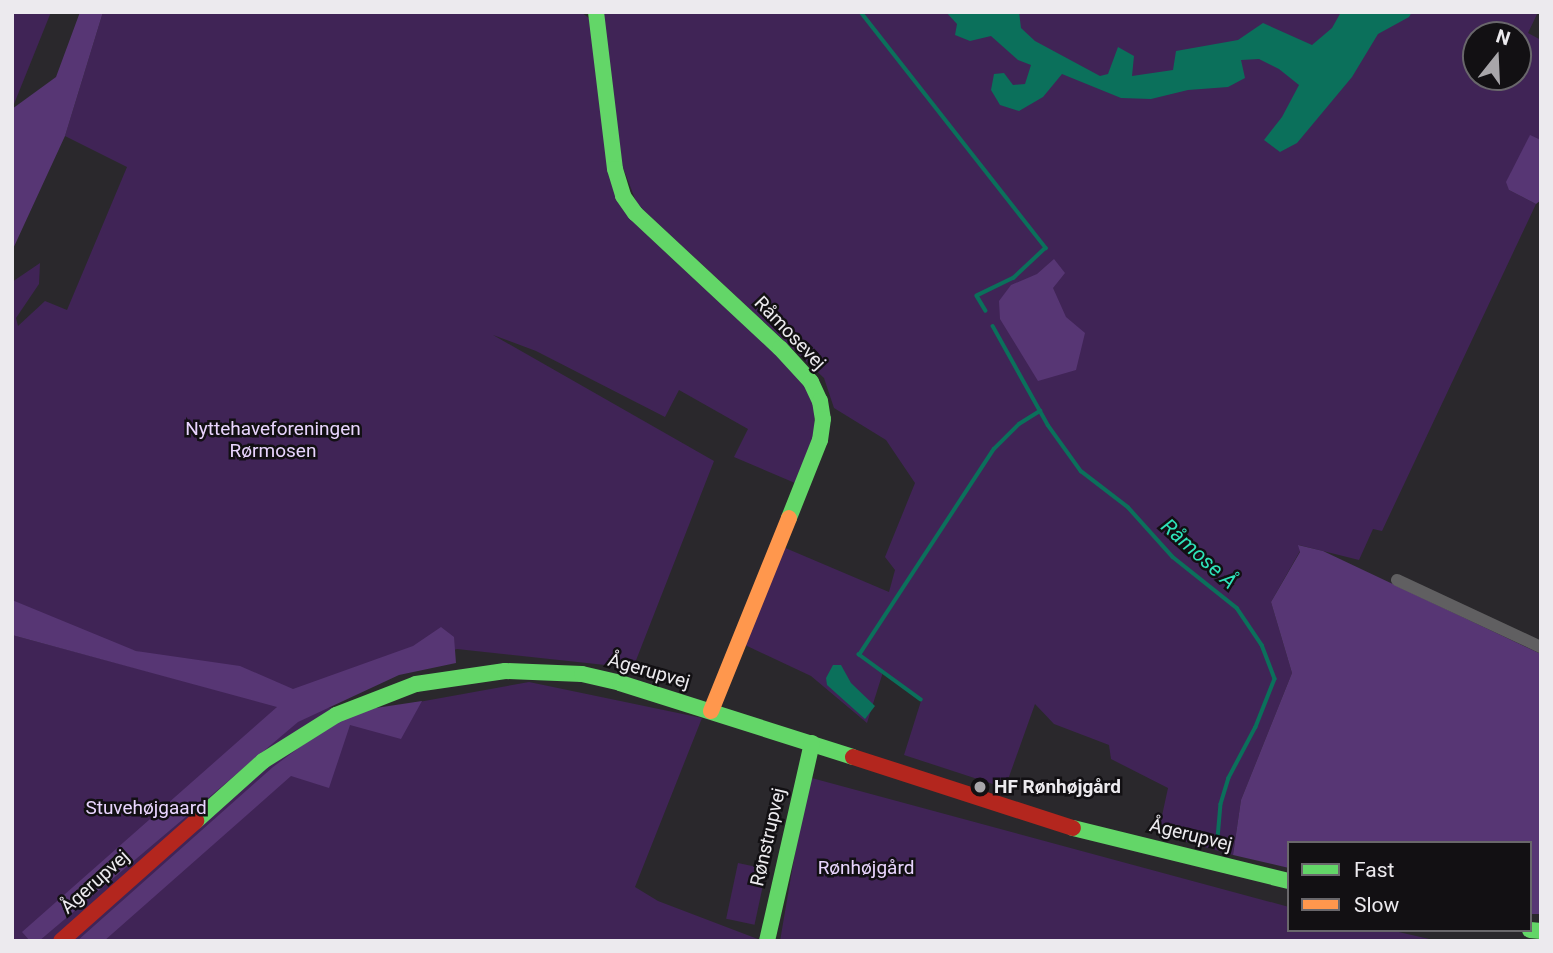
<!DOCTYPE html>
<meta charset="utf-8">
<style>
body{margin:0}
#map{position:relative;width:1553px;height:953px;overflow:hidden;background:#2a282c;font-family:Roboto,sans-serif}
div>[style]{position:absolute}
.green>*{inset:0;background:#402456;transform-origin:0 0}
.forest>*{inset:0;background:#573674}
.water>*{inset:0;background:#0b705b}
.stream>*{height:3.5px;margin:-1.75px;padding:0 1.75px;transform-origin:1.75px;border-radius:1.75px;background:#0b705b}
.street>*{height:12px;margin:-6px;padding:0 6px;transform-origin:6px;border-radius:6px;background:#605f61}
.fast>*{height:16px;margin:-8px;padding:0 8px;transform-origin:8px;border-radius:8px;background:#63d668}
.slow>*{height:16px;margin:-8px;padding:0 8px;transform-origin:8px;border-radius:8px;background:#ff974d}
.jam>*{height:16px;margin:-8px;padding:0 8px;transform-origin:8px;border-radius:8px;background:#b3261e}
.dots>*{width:19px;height:19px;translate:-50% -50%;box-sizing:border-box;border:4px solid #121013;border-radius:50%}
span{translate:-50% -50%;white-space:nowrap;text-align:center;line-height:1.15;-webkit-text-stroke:5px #121013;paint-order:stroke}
.street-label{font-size:19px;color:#eceaee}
.park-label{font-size:19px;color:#e9d5fe}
.poi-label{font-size:19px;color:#eceaee;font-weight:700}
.left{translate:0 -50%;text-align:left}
.water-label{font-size:21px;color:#2ee3ba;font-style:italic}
.frame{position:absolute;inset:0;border:14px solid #eceaee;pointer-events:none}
.legend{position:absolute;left:1287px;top:841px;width:245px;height:91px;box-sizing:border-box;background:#121013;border:2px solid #69676b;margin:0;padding:9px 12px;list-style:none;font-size:21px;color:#eceaee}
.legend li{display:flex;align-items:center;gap:14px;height:35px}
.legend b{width:35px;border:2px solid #69676b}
.north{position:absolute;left:1462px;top:21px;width:70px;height:70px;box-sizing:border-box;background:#121013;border:2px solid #69676b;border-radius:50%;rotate:18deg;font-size:19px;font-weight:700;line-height:28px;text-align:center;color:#eceaee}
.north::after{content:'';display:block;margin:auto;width:24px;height:32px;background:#a8a6aa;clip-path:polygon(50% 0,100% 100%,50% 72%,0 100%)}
</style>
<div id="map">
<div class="green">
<div style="clip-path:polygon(12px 12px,51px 12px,12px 109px)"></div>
<div style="clip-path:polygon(103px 12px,581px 12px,590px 19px,620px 199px,806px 385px,814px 400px,815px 441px,795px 483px,734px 457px,748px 429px,679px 390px,665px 417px,536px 351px,493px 335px,714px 461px,633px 668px,457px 649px,297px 698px,12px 615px,12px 282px,40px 263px,39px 284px,16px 318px,18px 326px,45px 301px,67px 310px,127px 167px,65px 136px)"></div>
<div style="clip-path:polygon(evenodd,603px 12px,1538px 12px,1528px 33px,1541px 40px,1541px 140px,1530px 136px,1509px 190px,1536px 204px,1382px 531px,1373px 529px,1359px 560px,1299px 545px,1300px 551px,1271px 602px,1292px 673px,1241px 800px,1233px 855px,1158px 834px,1168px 788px,1111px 759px,1109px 745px,1054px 724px,1035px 704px,1005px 788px,904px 755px,921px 701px,883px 672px,867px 723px,811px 676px,745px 645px,783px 547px,889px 592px,895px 570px,885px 557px,915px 483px,886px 440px,834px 408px,824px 378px,637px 204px,622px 165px,603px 12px,1476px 35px,1518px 35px,1518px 77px,1476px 77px,1476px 35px)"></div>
<div style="clip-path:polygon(12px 635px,278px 706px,380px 709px,529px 682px,702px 718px,635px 887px,658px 901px,763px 941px,12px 941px)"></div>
<div style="clip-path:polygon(808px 777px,1289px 907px,1289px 930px,1390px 930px,1438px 941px,780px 941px)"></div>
<div style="left:738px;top:863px;width:29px;height:57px;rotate:12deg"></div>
</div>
<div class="forest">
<div style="clip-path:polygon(80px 12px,103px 12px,65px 136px,12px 251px,12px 109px,56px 77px)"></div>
<div style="clip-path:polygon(1530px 135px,1541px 140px,1541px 200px,1536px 204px,1509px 190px,1506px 182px)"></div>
<div style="clip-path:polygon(1054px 259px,1065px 273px,1053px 288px,1066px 317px,1085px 333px,1076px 370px,1038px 381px,1000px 319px,999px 301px,1011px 285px,1037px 274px)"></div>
<div style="clip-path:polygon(1298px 545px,1323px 551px,1541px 654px,1541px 914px,1530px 914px,1530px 843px,1289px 843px,1289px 868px,1233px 855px,1241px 800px,1292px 673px,1271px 602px,1300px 552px)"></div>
<div style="clip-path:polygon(12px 600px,136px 651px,240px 666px,293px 689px,413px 646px,441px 627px,454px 637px,456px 663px,399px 675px,298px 722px,39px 941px,30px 941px,22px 932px,277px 707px,12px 635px)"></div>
<div style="clip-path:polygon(422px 701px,401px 739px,350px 725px,329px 788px,291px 776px,104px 941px,77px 941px,273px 767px,339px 718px,369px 709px)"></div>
</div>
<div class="water">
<div style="clip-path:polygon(946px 12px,1019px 12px,1021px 28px,1035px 41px,1100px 76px,1108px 74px,1118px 47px,1134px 56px,1132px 76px,1173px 70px,1176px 51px,1238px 40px,1263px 23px,1312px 45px,1332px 28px,1341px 12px,1412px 12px,1409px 17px,1378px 34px,1352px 77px,1297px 143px,1280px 152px,1264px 140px,1282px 117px,1299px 85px,1279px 69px,1259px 59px,1241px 60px,1245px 78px,1228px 87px,1188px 90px,1151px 99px,1121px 98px,1062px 74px,1043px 97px,1019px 111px,1000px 105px,991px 90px,994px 74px,1004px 73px,1013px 85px,1025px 84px,1031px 65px,1018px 60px,991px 36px,970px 41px,955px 35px,957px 24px)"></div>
<div style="clip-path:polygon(833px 665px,841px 665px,851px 683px,875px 706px,865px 719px,827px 685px,826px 678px)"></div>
</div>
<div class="stream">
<div style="left:861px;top:12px;width:300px;rotate:51.9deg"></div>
<div style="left:1046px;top:248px;width:44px;rotate:136.8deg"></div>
<div style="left:1014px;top:278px;width:41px;rotate:154.1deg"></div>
<div style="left:977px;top:296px;width:17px;rotate:59deg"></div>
<div style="left:993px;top:326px;width:113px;rotate:60.9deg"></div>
<div style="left:1048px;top:425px;width:57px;rotate:54.3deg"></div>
<div style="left:1081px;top:471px;width:59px;rotate:37.5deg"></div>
<div style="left:1128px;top:507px;width:67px;rotate:48deg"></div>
<div style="left:1173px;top:557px;width:82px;rotate:38.6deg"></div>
<div style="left:1237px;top:608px;width:45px;rotate:56deg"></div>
<div style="left:1262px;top:645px;width:36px;rotate:69deg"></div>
<div style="left:1275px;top:679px;width:52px;rotate:111.6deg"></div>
<div style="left:1256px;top:727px;width:58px;rotate:117.9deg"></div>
<div style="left:1229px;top:778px;width:27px;rotate:107deg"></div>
<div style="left:1221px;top:804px;width:33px;rotate:95deg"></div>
<div style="left:921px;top:700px;width:77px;rotate:-144deg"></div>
<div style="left:859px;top:655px;width:246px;rotate:-56.8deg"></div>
<div style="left:994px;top:449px;width:35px;rotate:-45deg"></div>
<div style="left:1019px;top:424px;width:25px;rotate:-32deg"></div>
</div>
<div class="street">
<div style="left:1397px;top:580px;width:159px;rotate:25deg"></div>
</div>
<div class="fast">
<div style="left:596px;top:12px;width:158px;rotate:83.1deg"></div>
<div style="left:615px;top:169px;width:28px;rotate:73deg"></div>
<div style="left:623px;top:196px;width:21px;rotate:55deg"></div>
<div style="left:635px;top:213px;width:198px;rotate:43deg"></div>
<div style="left:780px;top:348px;width:46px;rotate:47.6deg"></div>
<div style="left:811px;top:382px;width:21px;rotate:65deg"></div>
<div style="left:820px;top:401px;width:18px;rotate:81deg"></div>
<div style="left:823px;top:419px;width:21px;rotate:98deg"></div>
<div style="left:820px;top:440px;width:84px;rotate:111.7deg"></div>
<div style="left:196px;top:821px;width:90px;rotate:-41.8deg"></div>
<div style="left:263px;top:761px;width:86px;rotate:-32.2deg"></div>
<div style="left:336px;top:715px;width:86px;rotate:-21.2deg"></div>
<div style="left:416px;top:684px;width:90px;rotate:-8.3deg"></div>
<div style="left:505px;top:671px;width:77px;rotate:2.2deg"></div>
<div style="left:582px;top:674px;width:39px;rotate:13deg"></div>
<div style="left:620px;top:683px;width:244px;rotate:17.6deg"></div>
<div style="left:1073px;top:828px;width:222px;rotate:13.8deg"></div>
<div style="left:1530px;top:930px;width:11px;rotate:5deg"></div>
<div style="left:767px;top:941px;width:203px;rotate:-77.2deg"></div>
</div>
<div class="slow">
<div style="left:711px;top:711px;width:208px;rotate:-68deg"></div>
</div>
<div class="jam">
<div style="left:853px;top:757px;width:231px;rotate:17.9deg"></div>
<div style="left:61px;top:941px;width:181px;rotate:-41.6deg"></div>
</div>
<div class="dots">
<div style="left:980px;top:787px;background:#a8a6aa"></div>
</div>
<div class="street-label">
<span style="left:790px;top:333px;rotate:46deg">Råmosevej</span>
<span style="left:649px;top:671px;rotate:16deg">Ågerupvej</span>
<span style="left:1191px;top:835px;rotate:14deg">Ågerupvej</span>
<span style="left:768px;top:837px;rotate:-77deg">Rønstrupvej</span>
<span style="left:95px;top:882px;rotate:-42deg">Ågerupvej</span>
</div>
<div class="park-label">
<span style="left:273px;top:440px">Nyttehaveforeningen<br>Rørmosen</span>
<span style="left:146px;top:808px">Stuvehøjgaard</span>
<span style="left:866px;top:868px">Rønhøjgård</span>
</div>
<div class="poi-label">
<span class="left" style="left:994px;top:787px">HF Rønhøjgård</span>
</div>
<div class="water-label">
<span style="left:1199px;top:554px;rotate:42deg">Råmose Å</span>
</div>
<div class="frame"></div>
<ul class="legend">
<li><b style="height:9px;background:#63d668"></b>Fast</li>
<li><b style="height:9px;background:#ff974d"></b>Slow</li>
</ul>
<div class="north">N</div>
</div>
